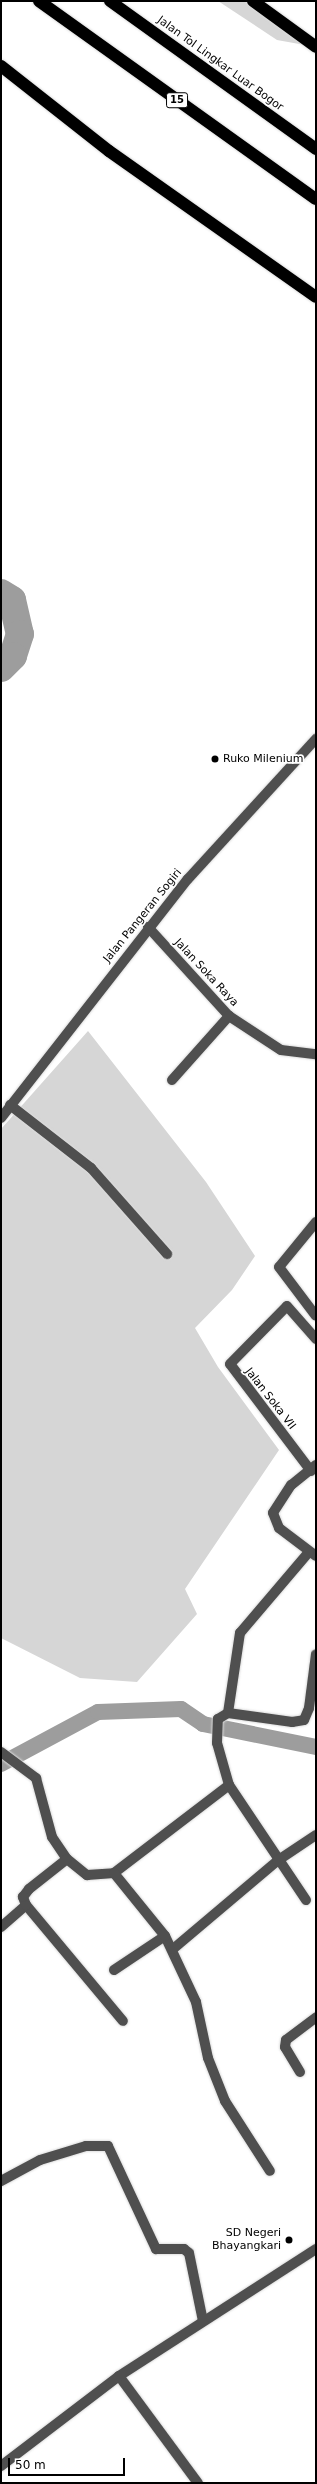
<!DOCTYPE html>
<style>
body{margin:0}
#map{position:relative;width:317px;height:2484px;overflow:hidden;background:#fff;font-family:"DejaVu Sans",sans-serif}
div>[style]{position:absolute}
.green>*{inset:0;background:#d6d6d6}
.canal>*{height:16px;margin:-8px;padding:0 8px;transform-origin:8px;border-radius:8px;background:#9d9d9d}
.river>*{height:28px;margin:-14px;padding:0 14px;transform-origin:14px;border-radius:14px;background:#9d9d9d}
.roads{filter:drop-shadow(0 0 1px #dbdbdb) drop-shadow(0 0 1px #dbdbdb)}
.minor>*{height:10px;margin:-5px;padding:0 5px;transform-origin:5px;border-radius:5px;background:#4f4f4f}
.highway>*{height:12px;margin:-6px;padding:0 6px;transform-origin:6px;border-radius:6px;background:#000}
.dots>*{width:11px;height:11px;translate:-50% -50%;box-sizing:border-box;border:2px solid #fff;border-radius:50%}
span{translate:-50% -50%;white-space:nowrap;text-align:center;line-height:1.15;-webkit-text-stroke:3.5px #fff;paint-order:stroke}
.shield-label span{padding:1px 3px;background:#fff;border:1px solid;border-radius:3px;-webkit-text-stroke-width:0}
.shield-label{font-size:10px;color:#000;font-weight:700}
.street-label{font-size:11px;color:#000}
.poi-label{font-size:11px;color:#000}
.left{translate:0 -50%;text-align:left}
.right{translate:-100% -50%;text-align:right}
.frame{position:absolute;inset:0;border:2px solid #000;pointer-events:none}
.scale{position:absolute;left:8px;top:2458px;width:117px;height:18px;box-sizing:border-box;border:2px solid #000;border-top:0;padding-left:5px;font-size:12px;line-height:14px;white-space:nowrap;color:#000;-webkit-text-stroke:3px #fff;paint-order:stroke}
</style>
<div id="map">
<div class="green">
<div style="clip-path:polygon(218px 1px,253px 1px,316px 47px,277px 40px)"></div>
<div style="clip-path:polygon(88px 1031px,206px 1182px,255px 1256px,232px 1290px,195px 1328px,218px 1367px,279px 1450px,185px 1589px,197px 1614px,137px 1682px,80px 1678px,1px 1638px,1px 1129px)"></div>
</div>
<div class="canal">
<div style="left:1px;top:1764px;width:110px;rotate:-28.2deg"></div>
<div style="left:98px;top:1712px;width:83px;rotate:-2.1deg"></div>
<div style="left:181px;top:1709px;width:27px;rotate:34deg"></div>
<div style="left:203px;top:1724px;width:115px;rotate:11.5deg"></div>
</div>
<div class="river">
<div style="left:1px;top:593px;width:13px;rotate:32deg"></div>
<div style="left:12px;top:600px;width:35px;rotate:77deg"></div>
<div style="left:20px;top:634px;width:23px;rotate:108deg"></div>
<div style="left:13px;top:656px;width:17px;rotate:135deg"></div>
</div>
<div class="roads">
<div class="minor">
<div style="left:148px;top:927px;width:120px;rotate:47.7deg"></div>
<div style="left:229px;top:1016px;width:62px;rotate:33.2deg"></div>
<div style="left:281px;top:1050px;width:35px;rotate:7deg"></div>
<div style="left:172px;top:1080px;width:86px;rotate:-48.3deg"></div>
<div style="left:10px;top:1105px;width:103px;rotate:37.9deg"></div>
<div style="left:91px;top:1168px;width:115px;rotate:48.5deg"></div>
<div style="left:1px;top:1118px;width:303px;rotate:-52deg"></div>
<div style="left:188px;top:879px;width:190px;rotate:-47.6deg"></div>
<div style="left:316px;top:1222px;width:58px;rotate:129.4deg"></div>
<div style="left:279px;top:1267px;width:61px;rotate:52.9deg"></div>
<div style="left:316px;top:1465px;width:32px;rotate:141deg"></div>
<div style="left:291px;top:1485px;width:33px;rotate:123deg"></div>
<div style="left:273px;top:1513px;width:16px;rotate:68deg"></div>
<div style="left:279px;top:1528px;width:46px;rotate:37.1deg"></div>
<div style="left:311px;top:1471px;width:134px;rotate:-127.1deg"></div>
<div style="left:230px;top:1364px;width:81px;rotate:-45.5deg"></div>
<div style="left:287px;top:1306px;width:44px;rotate:48.7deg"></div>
<div style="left:228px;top:1713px;width:81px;rotate:-81.5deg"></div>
<div style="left:240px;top:1633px;width:106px;rotate:-49.6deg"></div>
<div style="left:1px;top:1752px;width:44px;rotate:36.6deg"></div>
<div style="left:36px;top:1778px;width:61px;rotate:74.8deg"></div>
<div style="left:52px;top:1837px;width:27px;rotate:56deg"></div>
<div style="left:67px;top:1859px;width:26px;rotate:39deg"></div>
<div style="left:87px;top:1875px;width:27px;rotate:-4deg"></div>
<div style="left:114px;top:1873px;width:145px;rotate:-37.4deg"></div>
<div style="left:306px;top:1900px;width:138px;rotate:-123.8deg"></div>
<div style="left:229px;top:1785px;width:44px;rotate:-105.9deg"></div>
<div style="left:217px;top:1743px;width:24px;rotate:-88deg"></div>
<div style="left:218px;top:1719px;width:12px;rotate:-31deg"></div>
<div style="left:228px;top:1713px;width:65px;rotate:8deg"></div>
<div style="left:292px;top:1722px;width:12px;rotate:-9deg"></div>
<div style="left:304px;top:1720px;width:13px;rotate:-67deg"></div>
<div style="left:309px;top:1708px;width:54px;rotate:-82.6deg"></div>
<div style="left:26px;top:1905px;width:151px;rotate:50.1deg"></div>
<div style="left:1px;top:1927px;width:33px;rotate:-41deg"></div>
<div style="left:26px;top:1905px;width:9px;rotate:-111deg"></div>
<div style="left:23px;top:1897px;width:10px;rotate:-53deg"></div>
<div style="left:29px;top:1889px;width:48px;rotate:-38.3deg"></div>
<div style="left:165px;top:1936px;width:73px;rotate:64.8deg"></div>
<div style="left:196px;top:2002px;width:57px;rotate:77.9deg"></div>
<div style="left:208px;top:2058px;width:46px;rotate:68.4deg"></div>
<div style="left:225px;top:2101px;width:83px;rotate:57.3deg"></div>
<div style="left:173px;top:1949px;width:136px;rotate:-40.2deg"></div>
<div style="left:277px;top:1861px;width:47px;rotate:-33.7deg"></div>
<div style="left:114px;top:1970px;width:61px;rotate:-33.7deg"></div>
<div style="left:165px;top:1936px;width:81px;rotate:-129deg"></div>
<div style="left:300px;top:2072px;width:29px;rotate:-121deg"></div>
<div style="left:285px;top:2047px;width:7px;rotate:-82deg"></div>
<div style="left:286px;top:2040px;width:38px;rotate:-37deg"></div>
<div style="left:1px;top:2181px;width:44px;rotate:-28.3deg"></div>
<div style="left:40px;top:2160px;width:48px;rotate:-16.9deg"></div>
<div style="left:86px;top:2146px;width:22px"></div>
<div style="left:108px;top:2146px;width:114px;rotate:65deg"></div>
<div style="left:156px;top:2249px;width:28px"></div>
<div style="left:184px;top:2249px;width:6px;rotate:39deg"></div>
<div style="left:189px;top:2253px;width:69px;rotate:78.4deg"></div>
<div style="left:119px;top:2376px;width:133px;rotate:53.6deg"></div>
<div style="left:1px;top:2466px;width:148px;rotate:-37.3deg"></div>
<div style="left:119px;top:2376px;width:234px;rotate:-32.8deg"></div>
</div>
<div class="highway">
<div style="left:39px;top:1px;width:340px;rotate:35.6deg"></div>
<div style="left:110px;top:1px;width:254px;rotate:35.7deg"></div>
<div style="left:253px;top:1px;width:78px;rotate:36.1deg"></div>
<div style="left:1px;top:66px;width:137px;rotate:38.2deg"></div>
<div style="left:109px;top:151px;width:253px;rotate:35.2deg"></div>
</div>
</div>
<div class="dots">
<div style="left:215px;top:759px;background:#000"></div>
<div style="left:289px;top:2240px;background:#000"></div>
</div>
<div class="shield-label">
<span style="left:177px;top:100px">15</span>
</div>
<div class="street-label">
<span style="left:220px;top:64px;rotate:36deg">Jalan Tol Lingkar Luar Bogor</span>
<span style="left:143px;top:916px;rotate:-51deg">Jalan Pangeran Sogiri</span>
<span style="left:206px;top:973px;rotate:47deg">Jalan Soka Raya</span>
<span style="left:270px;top:1399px;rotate:52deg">Jalan Soka VII</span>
</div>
<div class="poi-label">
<span class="left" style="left:223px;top:759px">Ruko Milenium</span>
<span class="right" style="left:281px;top:2240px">SD Negeri<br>Bhayangkari</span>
</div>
<div class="frame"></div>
<div class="scale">50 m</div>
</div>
